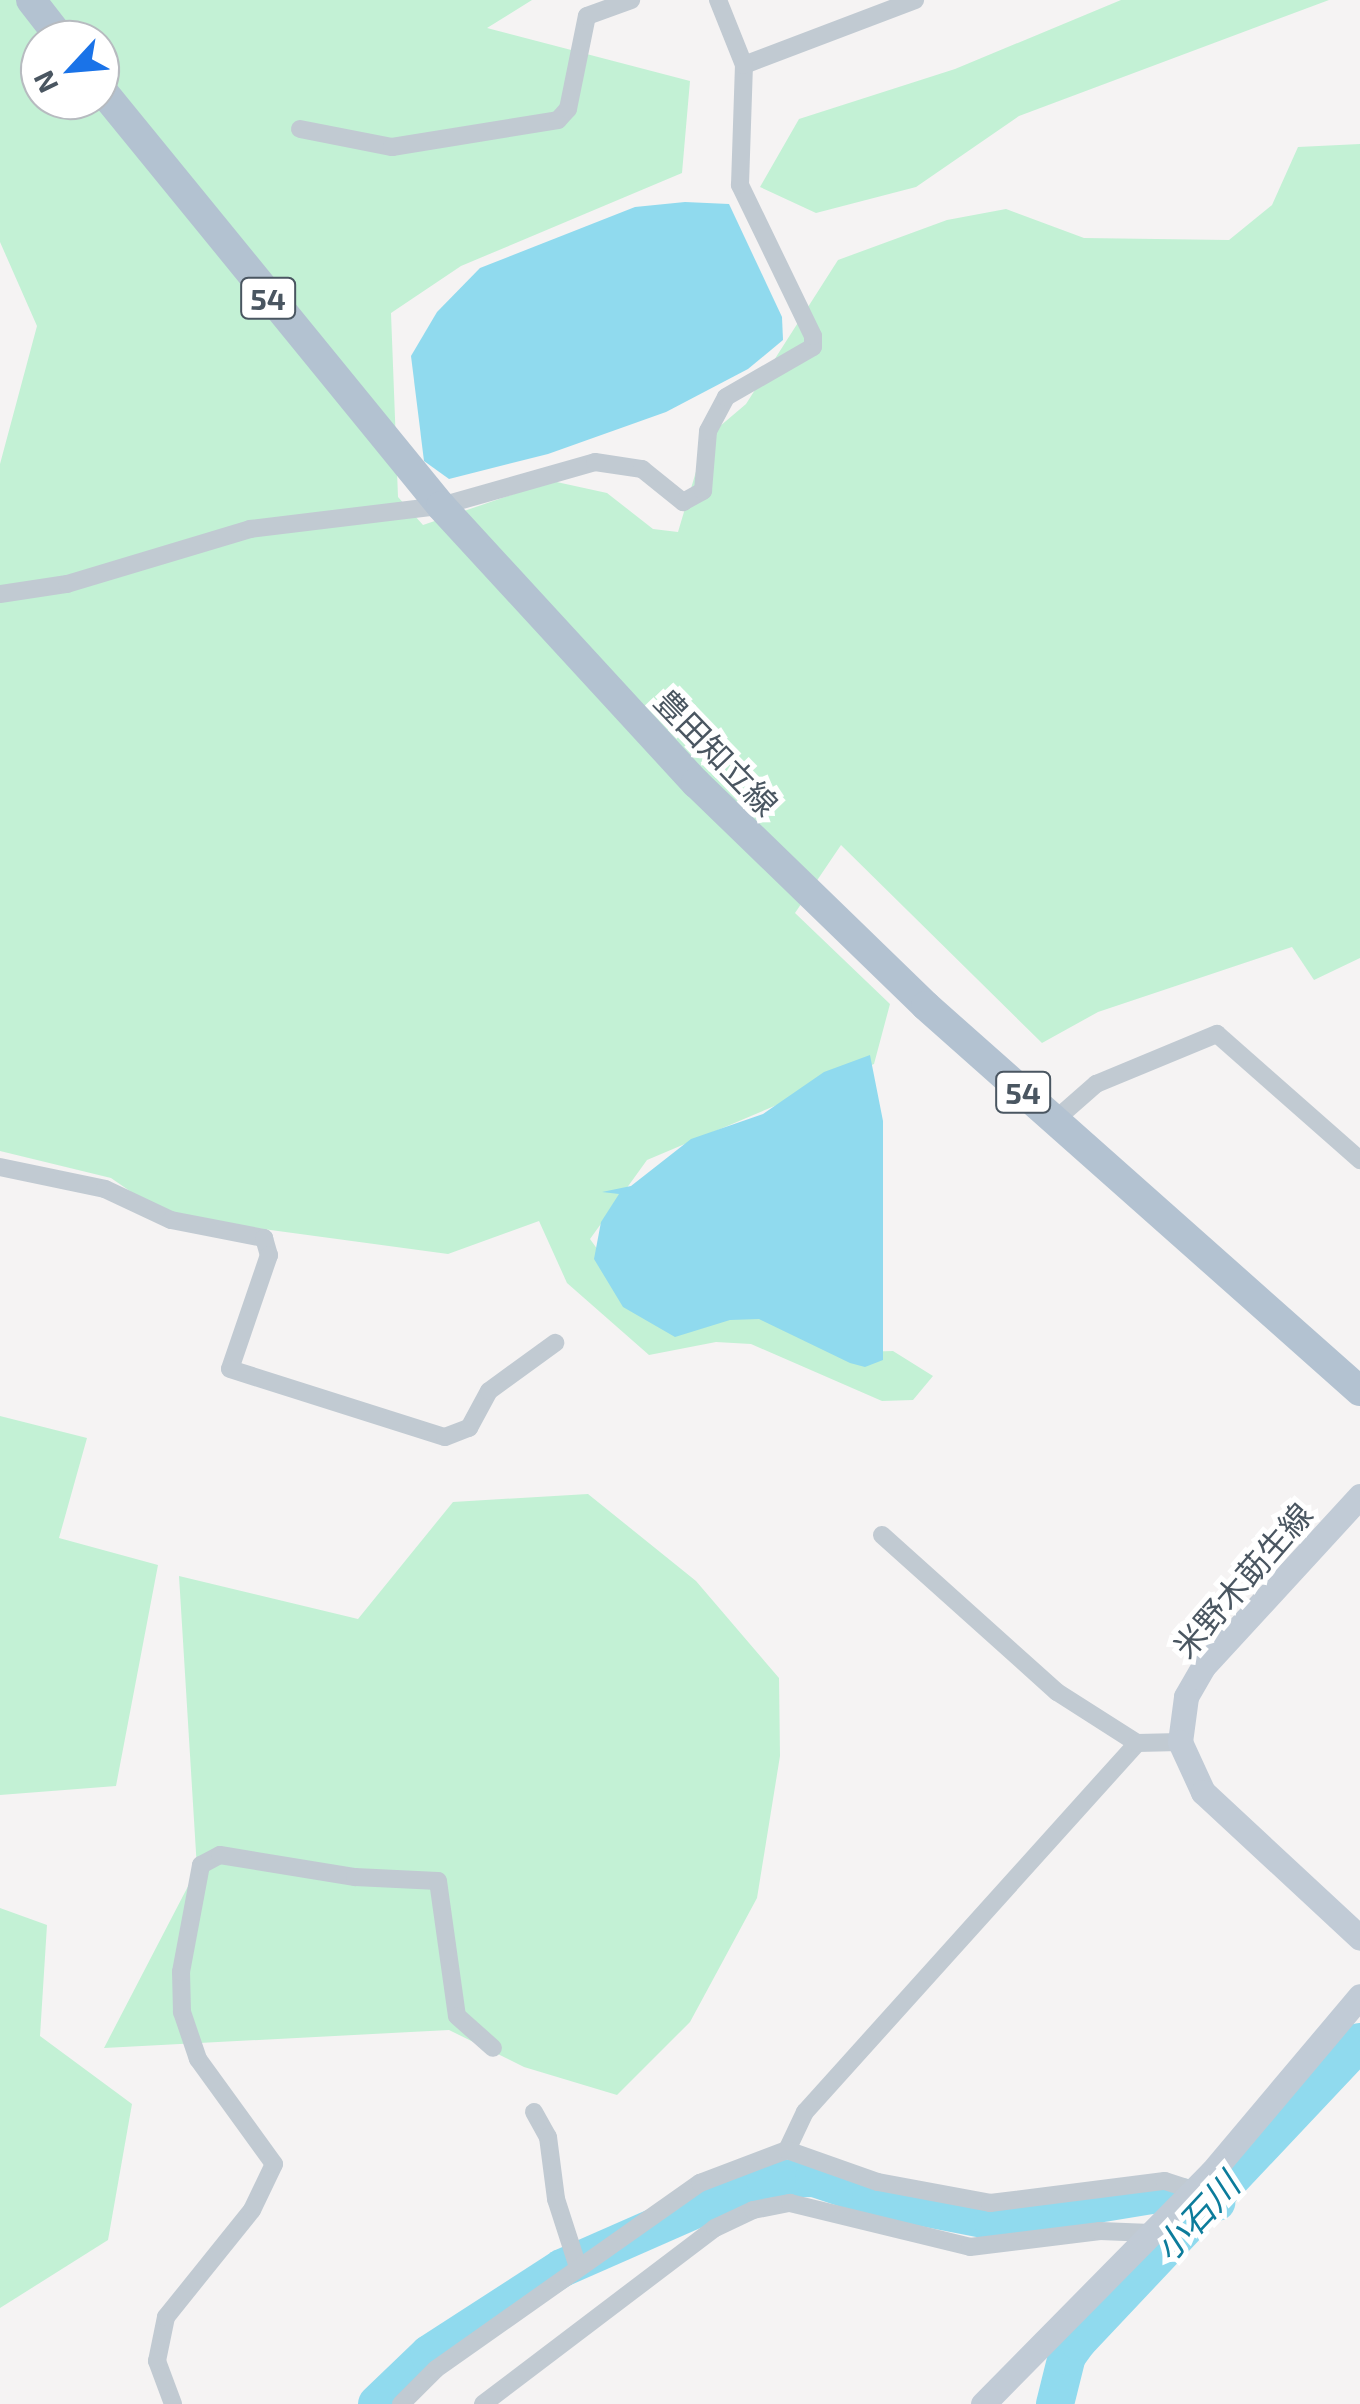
<!DOCTYPE html>
<meta charset="utf-8">
<style>
body{margin:0}
#map{position:relative;width:1360px;height:2404px;overflow:hidden;background:#f5f3f3;font-family:"Exo 2","Noto Sans JP",sans-serif}
div>[style]{position:absolute}
.green>*{inset:0;background:#c3f1d5}
.water>*{inset:0;background:#90daee}
.stream>*{height:6px;margin:-3px;padding:0 3px;transform-origin:3px;border-radius:3px;background:#90daee}
.river>*{height:38px;margin:-19px;padding:0 19px;transform-origin:19px;border-radius:19px;background:#90daee}
.street>*{height:18px;margin:-9px;padding:0 9px;transform-origin:9px;border-radius:9px;background:#c1cad2}
.secondary>*{height:25px;margin:-12.5px;padding:0 12.5px;transform-origin:12.5px;border-radius:12.5px;background:#c1cbd6}
.primary>*{height:30px;margin:-15px;padding:0 15px;transform-origin:15px;border-radius:15px;background:#b3c2d1}
span{translate:-50% -50%;white-space:nowrap;text-align:center;line-height:1.15;-webkit-text-stroke:10px #fff;paint-order:stroke}
.shield-label span{padding:2px 8px;background:#fff;border:2px solid;border-radius:8px;-webkit-text-stroke-width:0}
.shield-label{font-size:30px;color:#4a5661;font-weight:700}
.street-label{font-size:32px;color:#4a5661}
.water-label{font-size:35px;color:#0c7c9b;font-style:italic}
.north{position:absolute;left:20px;top:20px;width:100px;height:100px;box-sizing:border-box;background:#fff;border:2px solid #b7bbc0;border-radius:50%;rotate:244deg;font-size:28px;font-weight:700;line-height:40px;text-align:center;color:#4a5661}
.north::after{content:'';display:block;margin:auto;width:35px;height:45px;background:#1a73e8;clip-path:polygon(50% 0,100% 100%,50% 72%,0 100%)}
</style>
<div id="map">
<div class="green">
<div style="clip-path:polygon(evenodd,0 0,532px 0,487px 28px,690px 81px,682px 173px,461px 266px,391px 313px,398px 497px,423px 525px,552px 481px,607px 493px,653px 529px,678px 532px,706px 438px,746px 404px,838px 260px,947px 220px,1006px 209px,1084px 238px,1229px 240px,1272px 205px,1298px 147px,1360px 144px,1360px 958px,1314px 980px,1292px 947px,1098px 1012px,1042px 1043px,841px 845px,795px 913px,890px 1004px,874px 1064px,647px 1160px,590px 1239px,628px 1292px,817px 1322px,859px 1352px,893px 1351px,933px 1376px,913px 1400px,882px 1401px,751px 1344px,716px 1342px,649px 1355px,567px 1283px,539px 1221px,448px 1254px,166px 1216px,111px 1178px,0 1151px,0 464px,37px 326px,0 242px,0 0,40px 40px,100px 40px,100px 100px,40px 100px,40px 40px)"></div>
<div style="clip-path:polygon(1121px 0,1329px 0,1019px 116px,916px 187px,816px 213px,760px 187px,799px 119px,955px 69px)"></div>
<div style="clip-path:polygon(0 1416px,87px 1438px,59px 1538px,158px 1565px,116px 1786px,0 1795px)"></div>
<div style="clip-path:polygon(588px 1494px,696px 1581px,779px 1678px,780px 1756px,757px 1898px,690px 2022px,617px 2095px,524px 2067px,449px 2030px,104px 2048px,197px 1869px,179px 1576px,358px 1619px,453px 1502px)"></div>
<div style="clip-path:polygon(0 1908px,47px 1925px,40px 2036px,132px 2104px,108px 2240px,0 2308px)"></div>
</div>
<div class="water">
<div style="clip-path:polygon(685px 202px,729px 204px,782px 317px,783px 340px,748px 369px,666px 412px,548px 454px,449px 479px,424px 461px,411px 356px,437px 312px,480px 268px,635px 207px)"></div>
<div style="clip-path:polygon(870px 1055px,883px 1121px,883px 1360px,865px 1367px,850px 1363px,759px 1319px,730px 1320px,675px 1337px,623px 1307px,594px 1259px,601px 1222px,619px 1194px,602px 1192px,631px 1186px,691px 1139px,763px 1114px,824px 1072px)"></div>
</div>
<div class="stream">
<div style="left:400px;top:2398px;width:21px;rotate:-82deg"></div>
</div>
<div class="river">
<div style="left:377px;top:2404px;width:72px;rotate:-43.9deg"></div>
<div style="left:429px;top:2354px;width:158px;rotate:-32.9deg"></div>
<div style="left:562px;top:2268px;width:222px;rotate:-23.7deg"></div>
<div style="left:765px;top:2179px;width:49px;rotate:-1.2deg"></div>
<div style="left:814px;top:2178px;width:60px;rotate:18.4deg"></div>
<div style="left:871px;top:2197px;width:124px;rotate:11.1deg"></div>
<div style="left:993px;top:2221px;width:167px;rotate:-9.3deg"></div>
<div style="left:1158px;top:2194px;width:59px;rotate:7.9deg"></div>
<div style="left:1055px;top:2404px;width:49px;rotate:-76deg"></div>
<div style="left:1067px;top:2356px;width:19px;rotate:-54deg"></div>
<div style="left:1078px;top:2341px;width:411px;rotate:-46.7deg"></div>
</div>
<div class="street">
<div style="left:744px;top:65px;width:183px;rotate:-20.8deg"></div>
<div style="left:300px;top:129px;width:94px;rotate:11.1deg"></div>
<div style="left:392px;top:147px;width:168px;rotate:-9.2deg"></div>
<div style="left:558px;top:120px;width:15px;rotate:-48deg"></div>
<div style="left:568px;top:109px;width:95px;rotate:-78.5deg"></div>
<div style="left:587px;top:16px;width:47px;rotate:-20deg"></div>
<div style="left:0;top:594px;width:68px;rotate:-8.5deg"></div>
<div style="left:67px;top:584px;width:191px;rotate:-16.7deg"></div>
<div style="left:250px;top:529px;width:192px;rotate:-6.9deg"></div>
<div style="left:441px;top:506px;width:160px;rotate:-15.9deg"></div>
<div style="left:595px;top:462px;width:48px;rotate:8.5deg"></div>
<div style="left:642px;top:469px;width:53px;rotate:38.8deg"></div>
<div style="left:683px;top:502px;width:23px;rotate:-29deg"></div>
<div style="left:703px;top:491px;width:60px;rotate:-85.2deg"></div>
<div style="left:708px;top:431px;width:38px;rotate:-62deg"></div>
<div style="left:726px;top:397px;width:100px;rotate:-29.9deg"></div>
<div style="left:813px;top:347px;width:11px;rotate:-90deg"></div>
<div style="left:813px;top:336px;width:168px;rotate:-115.8deg"></div>
<div style="left:740px;top:185px;width:120px;rotate:-88.1deg"></div>
<div style="left:744px;top:65px;width:70px;rotate:-111.8deg"></div>
<div style="left:1055px;top:1120px;width:55px;rotate:-41.3deg"></div>
<div style="left:1096px;top:1084px;width:131px;rotate:-22.5deg"></div>
<div style="left:1217px;top:1034px;width:191px;rotate:41.4deg"></div>
<div style="left:0;top:1167px;width:107px;rotate:11.8deg"></div>
<div style="left:105px;top:1189px;width:73px;rotate:25.2deg"></div>
<div style="left:171px;top:1220px;width:95px;rotate:11deg"></div>
<div style="left:264px;top:1238px;width:18px;rotate:74deg"></div>
<div style="left:269px;top:1255px;width:120px;rotate:108.9deg"></div>
<div style="left:230px;top:1369px;width:225px;rotate:17.6deg"></div>
<div style="left:445px;top:1437px;width:26px;rotate:-21deg"></div>
<div style="left:469px;top:1428px;width:42px;rotate:-61.6deg"></div>
<div style="left:489px;top:1391px;width:82px;rotate:-36deg"></div>
<div style="left:882px;top:1535px;width:235px;rotate:41.9deg"></div>
<div style="left:1057px;top:1692px;width:95px;rotate:32.5deg"></div>
<div style="left:534px;top:2112px;width:29px;rotate:61deg"></div>
<div style="left:548px;top:2137px;width:63px;rotate:82.6deg"></div>
<div style="left:556px;top:2199px;width:71px;rotate:72.1deg"></div>
<div style="left:787px;top:2150px;width:42px;rotate:-64.7deg"></div>
<div style="left:805px;top:2112px;width:496px;rotate:-48deg"></div>
<div style="left:1137px;top:1743px;width:43px;rotate:-1.3deg"></div>
<div style="left:173px;top:2404px;width:46px;rotate:-110.4deg"></div>
<div style="left:157px;top:2361px;width:45px;rotate:-78.4deg"></div>
<div style="left:166px;top:2317px;width:137px;rotate:-51.2deg"></div>
<div style="left:252px;top:2210px;width:51px;rotate:-64.4deg"></div>
<div style="left:274px;top:2164px;width:130px;rotate:-125.9deg"></div>
<div style="left:198px;top:2059px;width:50px;rotate:-108.8deg"></div>
<div style="left:182px;top:2012px;width:40px;rotate:-91.4deg"></div>
<div style="left:181px;top:1972px;width:109px;rotate:-79.4deg"></div>
<div style="left:201px;top:1865px;width:21px;rotate:-28deg"></div>
<div style="left:220px;top:1855px;width:137px;rotate:9.3deg"></div>
<div style="left:355px;top:1877px;width:83px;rotate:2.8deg"></div>
<div style="left:438px;top:1881px;width:136px;rotate:82deg"></div>
<div style="left:457px;top:2016px;width:48px;rotate:41.6deg"></div>
<div style="left:401px;top:2404px;width:49px;rotate:-45deg"></div>
<div style="left:436px;top:2369px;width:323px;rotate:-35.2deg"></div>
<div style="left:700px;top:2183px;width:93px;rotate:-20.8deg"></div>
<div style="left:787px;top:2150px;width:96px;rotate:19.4deg"></div>
<div style="left:878px;top:2182px;width:114px;rotate:10.6deg"></div>
<div style="left:990px;top:2203px;width:176px;rotate:-7.2deg"></div>
<div style="left:1165px;top:2181px;width:29px;rotate:18deg"></div>
<div style="left:483px;top:2404px;width:291px;rotate:-37.2deg"></div>
<div style="left:715px;top:2228px;width:42px;rotate:-25.3deg"></div>
<div style="left:753px;top:2210px;width:38px;rotate:-11deg"></div>
<div style="left:790px;top:2203px;width:185px;rotate:13.7deg"></div>
<div style="left:970px;top:2247px;width:131px;rotate:-7deg"></div>
<div style="left:1100px;top:2231px;width:51px;rotate:2.2deg"></div>
</div>
<div class="secondary">
<div style="left:1360px;top:1496px;width:232px;rotate:132.6deg"></div>
<div style="left:1203px;top:1667px;width:34px;rotate:120deg"></div>
<div style="left:1186px;top:1697px;width:45px;rotate:97.6deg"></div>
<div style="left:1180px;top:1742px;width:55px;rotate:65.3deg"></div>
<div style="left:1203px;top:1792px;width:214px;rotate:42.9deg"></div>
<div style="left:983px;top:2404px;width:325px;rotate:-45.4deg"></div>
<div style="left:1211px;top:2173px;width:231px;rotate:-49.9deg"></div>
</div>
<div class="primary">
<div style="left:31px;top:0;width:51px;rotate:52.2deg"></div>
<div style="left:100px;top:88px;width:539px;rotate:50.79deg"></div>
<div style="left:441px;top:506px;width:377px;rotate:47.4deg"></div>
<div style="left:696px;top:783px;width:320px;rotate:44.1deg"></div>
<div style="left:926px;top:1006px;width:580px;rotate:41.58deg"></div>
</div>
<div class="shield-label">
<span style="left:268px;top:298px">54</span>
<span style="left:1023px;top:1092px">54</span>
</div>
<div class="street-label">
<span style="left:717px;top:752px;rotate:46deg">豊田知立線</span>
<span style="left:1242px;top:1580px;rotate:-49deg">米野木莇生線</span>
</div>
<div class="water-label">
<span style="left:1196px;top:2216px;rotate:-47deg">小石川</span>
</div>
<div class="north">N</div>
</div>
